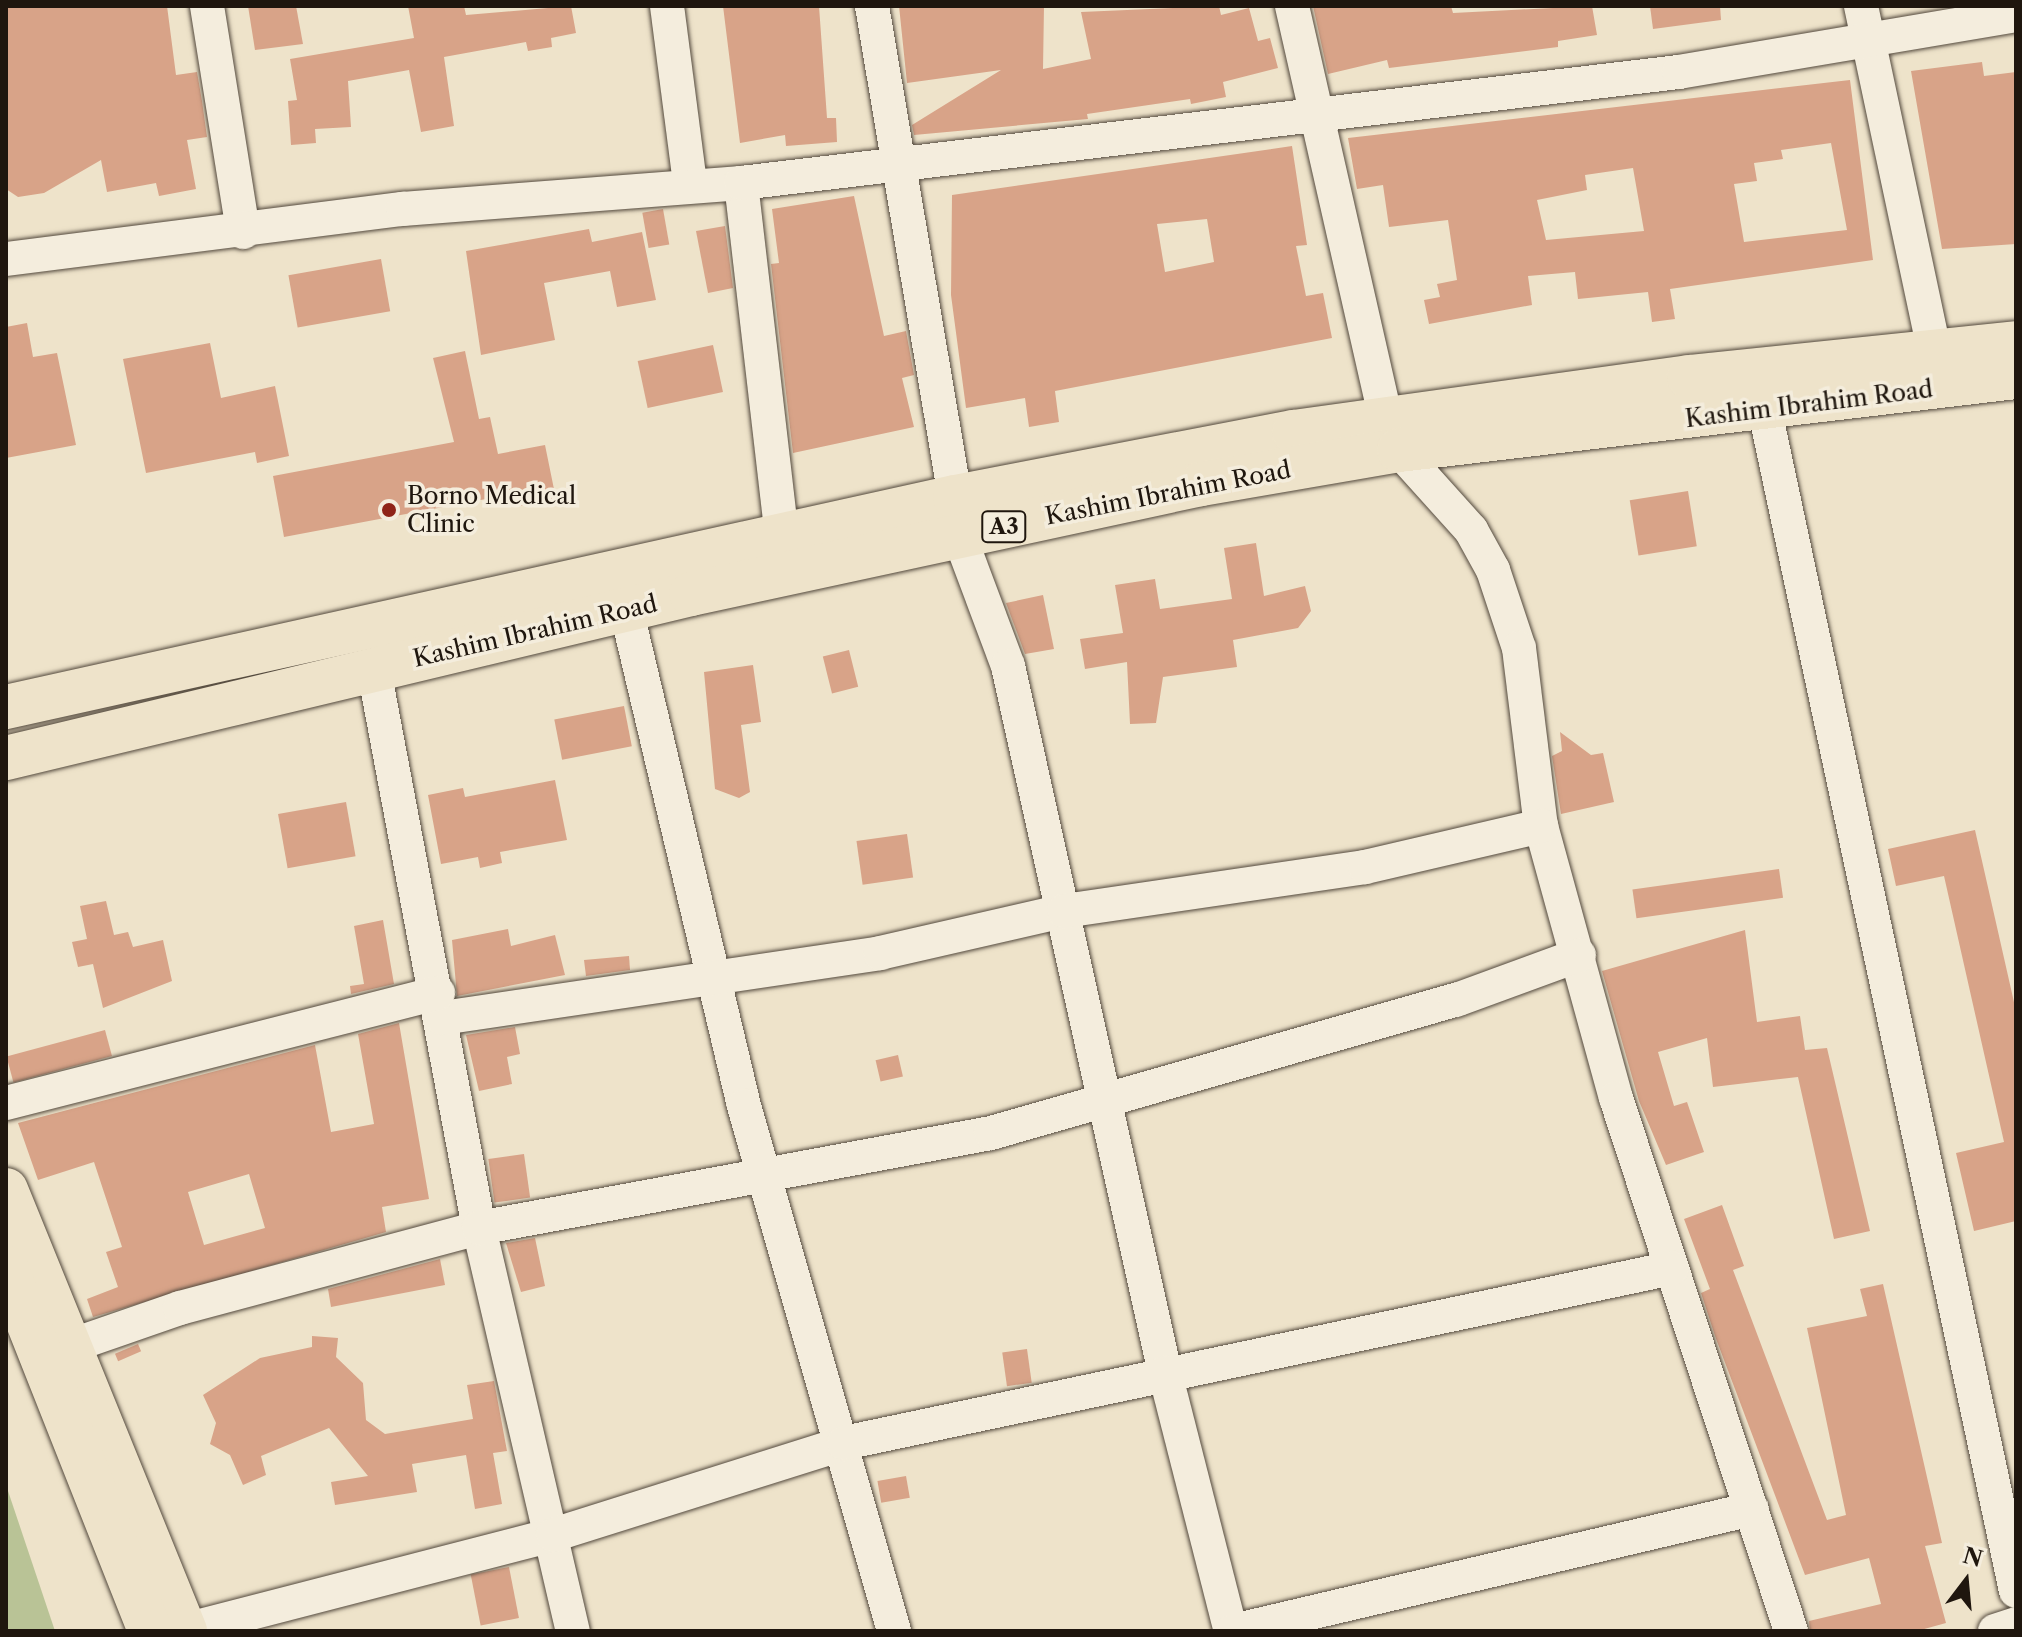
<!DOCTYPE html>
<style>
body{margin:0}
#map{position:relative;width:2022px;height:1637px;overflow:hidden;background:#eee3ca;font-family:"Libre Caslon Text",serif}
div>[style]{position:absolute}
.green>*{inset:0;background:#b9c396}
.building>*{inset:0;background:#d8a388;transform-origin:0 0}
.roads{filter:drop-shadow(0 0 2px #53493d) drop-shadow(0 0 2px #53493d)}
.street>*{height:34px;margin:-17px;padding:0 17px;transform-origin:17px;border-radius:17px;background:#f4eddd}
.primary>*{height:44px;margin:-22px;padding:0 22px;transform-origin:22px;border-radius:22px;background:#eee3ca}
.highway>*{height:44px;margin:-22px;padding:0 22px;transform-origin:22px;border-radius:22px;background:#eee3ca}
.dots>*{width:22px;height:22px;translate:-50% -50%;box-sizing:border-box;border:4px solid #f4eddd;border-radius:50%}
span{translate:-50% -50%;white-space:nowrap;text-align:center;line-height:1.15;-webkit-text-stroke:7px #f4eddd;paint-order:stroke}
.shield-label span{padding:2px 6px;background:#f4eddd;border:2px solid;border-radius:6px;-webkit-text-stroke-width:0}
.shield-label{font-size:22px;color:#1f160e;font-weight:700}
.street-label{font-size:24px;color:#1f160e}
.poi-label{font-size:24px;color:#1f160e}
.left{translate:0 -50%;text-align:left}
.frame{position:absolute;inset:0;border:8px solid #1f160e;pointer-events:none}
.north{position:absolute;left:1926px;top:1541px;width:80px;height:80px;-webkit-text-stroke:6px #f4eddd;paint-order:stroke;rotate:16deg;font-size:22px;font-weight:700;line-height:32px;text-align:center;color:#1f160e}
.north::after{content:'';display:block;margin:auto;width:28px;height:36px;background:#1f160e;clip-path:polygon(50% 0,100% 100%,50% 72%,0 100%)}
</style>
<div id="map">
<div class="green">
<div style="clip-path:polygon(6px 1485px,55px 1631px,6px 1631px)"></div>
</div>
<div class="building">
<div style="clip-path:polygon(6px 6px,167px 6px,176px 75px,197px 72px,202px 101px,207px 137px,187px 140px,196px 189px,159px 196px,156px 183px,107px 192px,101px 160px,44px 193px,18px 197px,6px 189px)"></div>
<div style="clip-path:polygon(248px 6px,296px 6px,303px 44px,255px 50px)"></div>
<div style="clip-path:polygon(408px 6px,464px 6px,466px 15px,571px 6px,576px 33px,551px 38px,552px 47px,528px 51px,526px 42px,444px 57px,454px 126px,421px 132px,409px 70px,348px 81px,351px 127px,315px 129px,316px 143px,291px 145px,288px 101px,297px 100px,290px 59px,414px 38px)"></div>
<div style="clip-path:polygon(723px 6px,819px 6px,827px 118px,836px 118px,837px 142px,786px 146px,785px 135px,740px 143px)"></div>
<div style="clip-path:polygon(899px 6px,1044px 6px,1043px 69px,1091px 59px,1081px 12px,1219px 6px,1221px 15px,1249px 8px,1258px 41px,1270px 38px,1278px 68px,1223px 82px,1226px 97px,1191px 104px,1190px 99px,1087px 114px,1088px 119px,914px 135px,912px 125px,1001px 70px,907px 83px)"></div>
<div style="clip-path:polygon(1313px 6px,1451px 6px,1453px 13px,1592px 6px,1597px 35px,1558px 41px,1558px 47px,1389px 68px,1387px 60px,1328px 74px)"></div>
<div style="clip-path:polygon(1650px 6px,1720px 6px,1721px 20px,1653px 29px)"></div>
<div style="clip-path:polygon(1982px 62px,1984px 76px,2016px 72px,2016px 244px,1942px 249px,1911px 71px)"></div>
<div style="clip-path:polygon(evenodd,1850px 80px,1873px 260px,1670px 289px,1675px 319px,1652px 322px,1648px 292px,1578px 299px,1575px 272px,1528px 276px,1532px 305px,1429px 324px,1424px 300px,1440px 297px,1437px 284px,1457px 280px,1448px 220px,1389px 227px,1383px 185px,1357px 189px,1348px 138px,1850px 80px,1831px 143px,1847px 230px,1744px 242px,1734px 184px,1757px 181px,1754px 163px,1783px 159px,1781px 150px,1831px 143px,1850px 80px,1633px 168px,1644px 231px,1546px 240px,1537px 200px,1587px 190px,1585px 175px,1633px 168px)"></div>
<div style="clip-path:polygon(evenodd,1292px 146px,1307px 245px,1296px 246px,1306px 296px,1323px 293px,1332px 338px,1055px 391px,1059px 422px,1029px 427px,1025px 398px,966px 408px,951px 295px,952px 195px,1292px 146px,1207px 219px,1214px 262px,1165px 272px,1157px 224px,1207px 219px)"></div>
<div style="clip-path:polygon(854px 196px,884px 336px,906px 331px,914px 375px,902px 378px,914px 427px,793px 453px,771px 264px,779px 263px,772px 209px)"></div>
<div style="left:663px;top:209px;width:36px;height:21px;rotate:80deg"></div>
<div style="clip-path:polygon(725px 226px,733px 288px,708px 293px,696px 231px)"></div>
<div style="clip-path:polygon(589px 229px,592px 242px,642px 232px,656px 300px,617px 307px,610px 271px,544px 283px,555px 340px,481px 355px,466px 251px)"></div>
<div style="left:381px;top:259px;width:53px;height:94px;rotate:80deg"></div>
<div style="clip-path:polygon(27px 323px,33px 357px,57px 353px,76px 445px,6px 458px,6px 327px)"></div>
<div style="clip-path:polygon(210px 343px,221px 398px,275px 386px,289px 456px,257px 463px,255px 452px,146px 473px,123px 359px)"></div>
<div style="left:713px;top:345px;width:48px;height:77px;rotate:78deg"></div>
<div style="clip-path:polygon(465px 351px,479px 419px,490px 417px,498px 454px,545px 445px,556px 499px,514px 507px,512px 494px,284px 537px,273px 476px,454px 442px,433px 358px)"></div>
<div style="left:1688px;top:491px;width:56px;height:59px;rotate:81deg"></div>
<div style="clip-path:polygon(1256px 543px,1264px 596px,1305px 586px,1311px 611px,1298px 628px,1233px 640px,1237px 667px,1163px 677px,1156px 723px,1130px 724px,1127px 662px,1085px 669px,1080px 639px,1123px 633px,1115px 585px,1155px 579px,1160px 609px,1232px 599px,1224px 548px)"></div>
<div style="clip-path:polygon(1043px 595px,1054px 649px,1025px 654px,1006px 603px)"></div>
<div style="left:849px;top:650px;width:38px;height:27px;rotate:76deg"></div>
<div style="clip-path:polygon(753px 665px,761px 722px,741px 725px,750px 792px,739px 798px,715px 789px,704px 672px)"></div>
<div style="left:624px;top:706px;width:41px;height:71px;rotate:79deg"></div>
<div style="clip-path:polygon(1560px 732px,1591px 755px,1603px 753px,1614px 802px,1561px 814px,1552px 756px,1562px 751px)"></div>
<div style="clip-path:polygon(555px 780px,567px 840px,500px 852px,502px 863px,480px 868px,478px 857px,441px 864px,428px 795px,463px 788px,465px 797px)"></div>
<div style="left:346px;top:802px;width:55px;height:69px;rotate:80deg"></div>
<div style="clip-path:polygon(1975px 830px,2016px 1011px,2016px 1221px,1974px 1231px,1956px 1153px,2004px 1142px,1944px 876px,1896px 886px,1888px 849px)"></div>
<div style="left:907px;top:834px;width:44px;height:51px;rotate:82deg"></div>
<div style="left:1779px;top:869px;width:29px;height:148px;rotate:82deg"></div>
<div style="clip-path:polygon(106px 901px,114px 935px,128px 932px,133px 947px,163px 940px,172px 981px,103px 1008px,93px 964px,78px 967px,72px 942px,87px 939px,80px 906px)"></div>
<div style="clip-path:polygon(383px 920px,394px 984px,351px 994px,350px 986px,364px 984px,354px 926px)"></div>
<div style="clip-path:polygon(508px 929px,511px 946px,555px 935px,565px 975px,457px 996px,452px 940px)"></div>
<div style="clip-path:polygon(1745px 930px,1757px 1022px,1800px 1016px,1805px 1050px,1827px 1048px,1870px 1231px,1834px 1239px,1798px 1077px,1713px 1087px,1707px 1038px,1658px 1052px,1674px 1106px,1687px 1102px,1704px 1152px,1666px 1165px,1639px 1101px,1602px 971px)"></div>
<div style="clip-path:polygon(629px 956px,630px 970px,586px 976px,584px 960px)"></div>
<div style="clip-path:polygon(evenodd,399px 1023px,429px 1199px,382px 1207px,386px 1232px,93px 1317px,87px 1299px,118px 1287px,106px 1252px,122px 1247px,94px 1162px,38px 1180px,18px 1123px,315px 1045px,331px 1132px,374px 1124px,358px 1034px,399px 1023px,249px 1174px,265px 1228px,204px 1245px,188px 1192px,249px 1174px)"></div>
<div style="clip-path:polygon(515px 1027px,520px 1054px,507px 1057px,512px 1084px,479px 1091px,466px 1035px)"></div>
<div style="left:105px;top:1030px;width:27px;height:102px;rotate:75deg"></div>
<div style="left:898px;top:1055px;width:22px;height:23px;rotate:77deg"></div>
<div style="left:524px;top:1154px;width:44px;height:36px;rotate:82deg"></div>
<div style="clip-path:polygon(1722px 1205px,1744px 1266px,1733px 1270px,1827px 1520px,1846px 1515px,1807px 1328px,1867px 1316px,1860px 1289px,1883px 1284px,1942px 1543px,1925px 1546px,1946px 1623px,1917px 1631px,1810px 1631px,1809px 1621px,1881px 1604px,1869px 1558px,1805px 1575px,1715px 1336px,1701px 1293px,1710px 1289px,1684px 1219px)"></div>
<div style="clip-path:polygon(535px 1238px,545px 1286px,521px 1292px,506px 1243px)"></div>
<div style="clip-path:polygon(440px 1259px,445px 1285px,331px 1307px,328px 1289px)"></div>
<div style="clip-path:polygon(312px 1336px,338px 1338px,336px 1357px,363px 1383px,366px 1420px,385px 1434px,473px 1419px,467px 1385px,494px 1381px,507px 1451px,493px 1453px,502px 1504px,475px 1509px,466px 1455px,412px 1464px,417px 1492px,335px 1505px,331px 1482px,368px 1476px,329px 1428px,261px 1456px,266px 1475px,243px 1485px,230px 1455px,210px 1444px,216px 1423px,203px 1395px,260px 1358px,312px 1347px)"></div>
<div style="left:138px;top:1344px;width:8px;height:25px;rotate:67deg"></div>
<div style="left:1027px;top:1349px;width:34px;height:25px;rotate:82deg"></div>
<div style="left:906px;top:1476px;width:22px;height:29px;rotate:80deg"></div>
<div style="left:509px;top:1567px;width:52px;height:39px;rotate:79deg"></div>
</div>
<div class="roads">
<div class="street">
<div style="left:207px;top:6px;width:229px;rotate:80.9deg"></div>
<div style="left:667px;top:6px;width:178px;rotate:82.6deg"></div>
<div style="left:872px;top:6px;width:498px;rotate:80.4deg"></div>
<div style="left:1292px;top:6px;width:420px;rotate:77.2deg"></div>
<div style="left:1861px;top:6px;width:356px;rotate:78deg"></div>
<div style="left:741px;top:183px;width:355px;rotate:83.4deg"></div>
<div style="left:6px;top:259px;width:400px;rotate:-7.2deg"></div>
<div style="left:403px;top:209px;width:339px;rotate:-4.4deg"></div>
<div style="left:741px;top:183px;width:945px;rotate:-6.75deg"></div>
<div style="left:1679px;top:72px;width:342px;rotate:-9.6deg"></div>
<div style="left:1759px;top:383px;width:1235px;rotate:77.99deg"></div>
<div style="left:1399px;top:450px;width:108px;rotate:48deg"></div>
<div style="left:1471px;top:530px;width:46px;rotate:61.2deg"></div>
<div style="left:1493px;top:570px;width:82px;rotate:71.6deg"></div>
<div style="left:1519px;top:648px;width:179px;rotate:83deg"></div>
<div style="left:1541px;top:826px;width:282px;rotate:74.6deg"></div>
<div style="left:1616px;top:1098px;width:561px;rotate:71.82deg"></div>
<div style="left:959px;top:535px;width:140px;rotate:69.5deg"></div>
<div style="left:1008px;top:666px;width:724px;rotate:77.48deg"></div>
<div style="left:1165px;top:1373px;width:266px;rotate:75.7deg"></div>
<div style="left:626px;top:609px;width:511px;rotate:76.64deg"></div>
<div style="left:744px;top:1106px;width:546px;rotate:74.05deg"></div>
<div style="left:374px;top:670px;width:568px;rotate:79.34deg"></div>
<div style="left:479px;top:1228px;width:414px;rotate:76.9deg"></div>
<div style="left:442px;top:1018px;width:443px;rotate:-8.4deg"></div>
<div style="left:880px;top:953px;width:189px;rotate:-12.9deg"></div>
<div style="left:1064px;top:911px;width:304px;rotate:-8.3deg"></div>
<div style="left:1365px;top:867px;width:181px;rotate:-13.1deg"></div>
<div style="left:6px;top:1103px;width:446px;rotate:-14.3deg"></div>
<div style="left:73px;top:1345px;width:113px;rotate:-19.1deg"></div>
<div style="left:180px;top:1308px;width:310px;rotate:-15deg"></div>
<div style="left:479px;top:1228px;width:521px;rotate:-10.51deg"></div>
<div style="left:991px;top:1133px;width:484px;rotate:-16deg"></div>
<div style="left:1456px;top:1000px;width:131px;rotate:-20.1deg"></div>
<div style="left:185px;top:1630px;width:380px;rotate:-14.5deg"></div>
<div style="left:553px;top:1535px;width:305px;rotate:-17.5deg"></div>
<div style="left:844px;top:1443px;width:846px;rotate:-11.93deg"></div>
<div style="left:1233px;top:1631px;width:533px;rotate:-13.23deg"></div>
<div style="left:1995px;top:1631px;width:22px;rotate:-18deg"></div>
</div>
<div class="primary">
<div style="left:6px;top:1190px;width:476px;rotate:67.9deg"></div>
<div style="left:6px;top:1267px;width:391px;rotate:68.4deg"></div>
</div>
<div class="highway">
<div style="left:6px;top:707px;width:972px;rotate:-12.48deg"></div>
<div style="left:955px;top:497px;width:345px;rotate:-10.9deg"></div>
<div style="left:1294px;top:432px;width:399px;rotate:-7.9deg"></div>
<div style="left:1689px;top:377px;width:329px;rotate:-5.9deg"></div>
<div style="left:6px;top:758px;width:704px;rotate:-13.46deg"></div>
<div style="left:691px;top:594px;width:522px;rotate:-12.17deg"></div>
<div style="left:1201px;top:484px;width:201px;rotate:-9.7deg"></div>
<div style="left:1399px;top:450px;width:621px;rotate:-6.75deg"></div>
</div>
</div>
<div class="dots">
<div style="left:389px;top:510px;background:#8f2418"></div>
</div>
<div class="shield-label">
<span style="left:1004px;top:527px">A3</span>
</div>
<div class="street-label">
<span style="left:1809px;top:404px;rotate:-7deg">Kashim Ibrahim Road</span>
<span style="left:1168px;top:493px;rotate:-11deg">Kashim Ibrahim Road</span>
<span style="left:535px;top:631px;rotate:-13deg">Kashim Ibrahim Road</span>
</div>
<div class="poi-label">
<span class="left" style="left:407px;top:510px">Borno Medical<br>Clinic</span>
</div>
<div class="frame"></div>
<div class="north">N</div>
</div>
